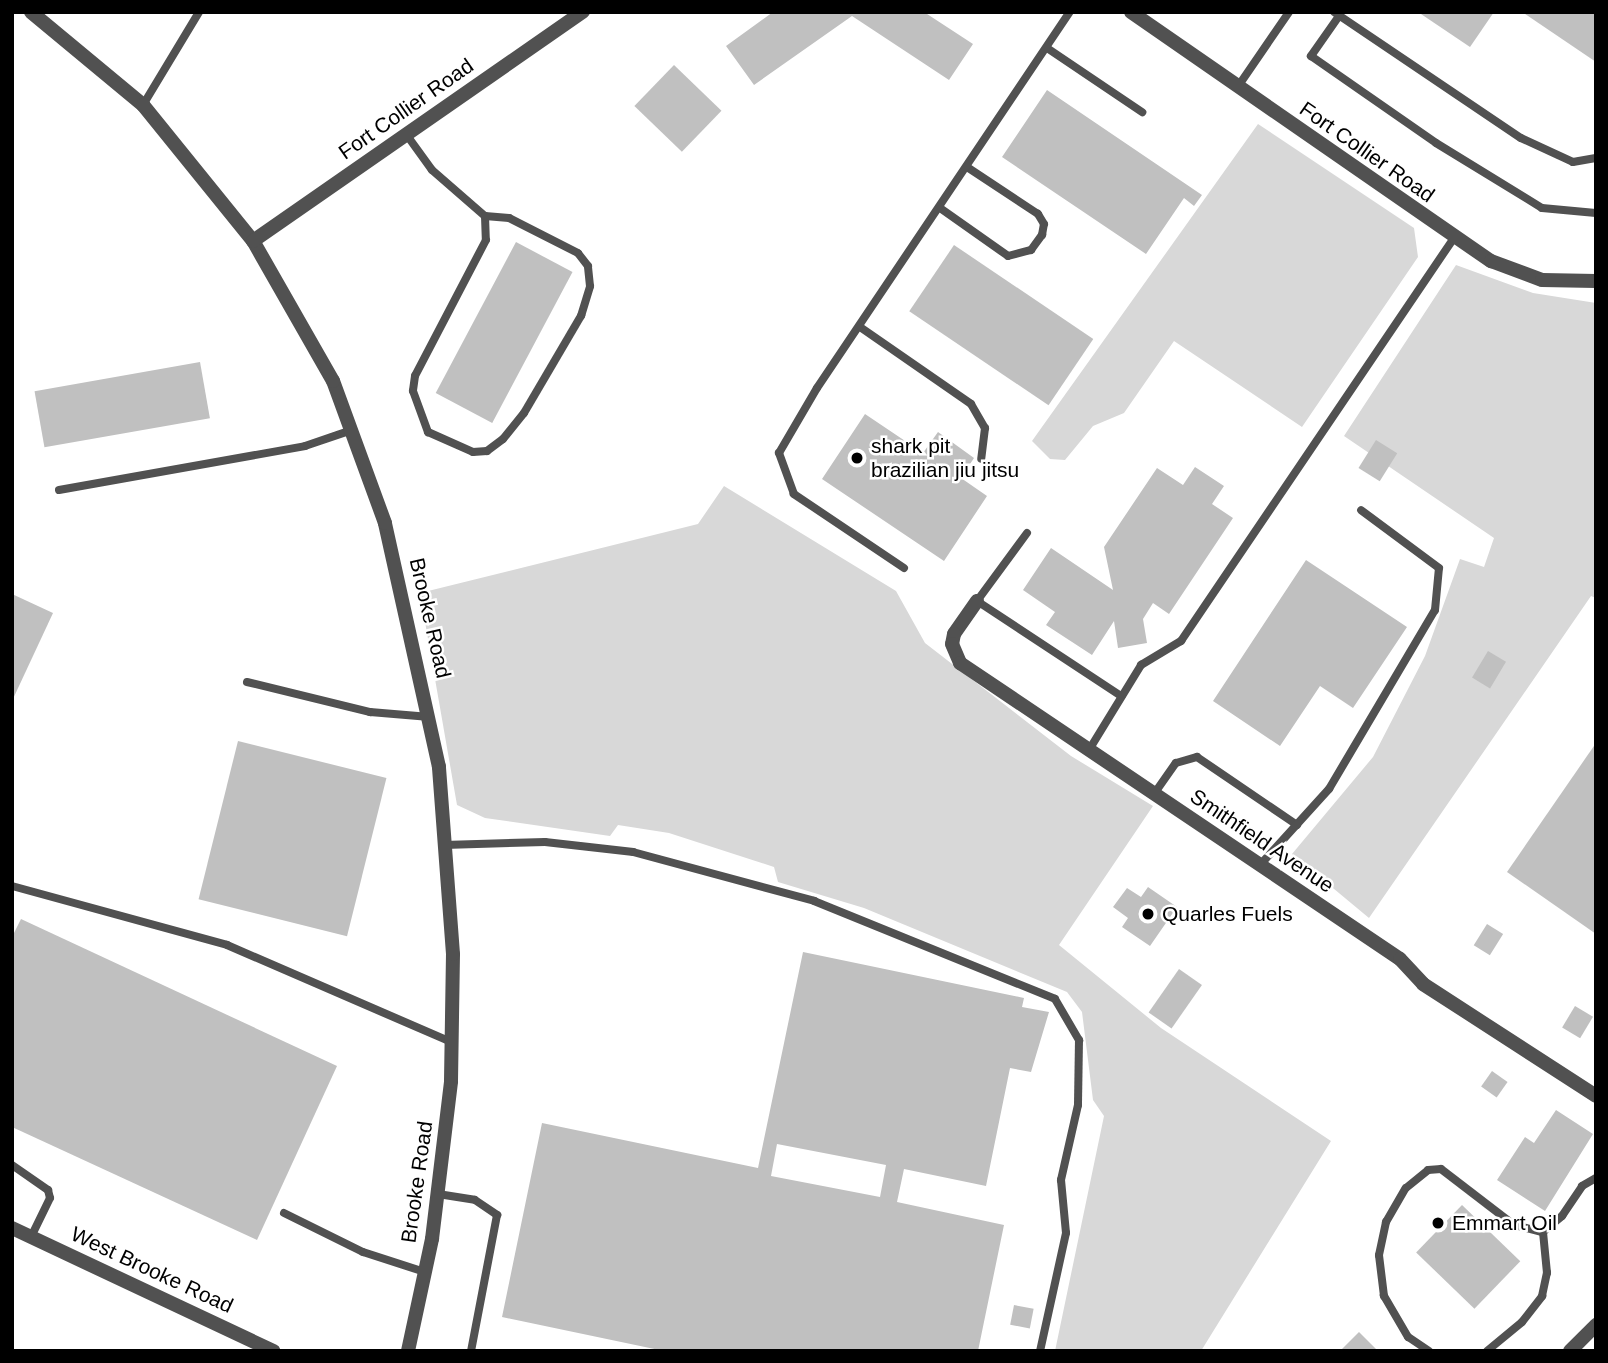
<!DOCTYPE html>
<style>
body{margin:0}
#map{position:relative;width:1608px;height:1363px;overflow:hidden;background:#fff;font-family:Helvetica,sans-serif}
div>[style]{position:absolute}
.green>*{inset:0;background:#d8d8d8}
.building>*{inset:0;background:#c0c0c0;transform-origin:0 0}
.service>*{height:8px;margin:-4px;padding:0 4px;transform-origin:4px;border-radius:4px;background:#515151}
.minor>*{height:14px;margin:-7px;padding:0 7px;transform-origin:7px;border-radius:7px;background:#515151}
.tertiary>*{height:14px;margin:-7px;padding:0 7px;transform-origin:7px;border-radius:7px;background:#515151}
.dots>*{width:19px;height:19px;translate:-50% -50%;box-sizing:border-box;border:4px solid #fff;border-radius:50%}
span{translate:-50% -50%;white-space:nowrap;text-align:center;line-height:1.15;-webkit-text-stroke:5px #fff;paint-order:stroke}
.street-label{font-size:21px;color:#000}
.poi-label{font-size:21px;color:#000}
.left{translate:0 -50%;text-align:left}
.frame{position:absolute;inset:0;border:14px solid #000;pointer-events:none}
</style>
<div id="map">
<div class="green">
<div style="clip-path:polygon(1258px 124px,1414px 228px,1418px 257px,1302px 427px,1174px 341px,1124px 413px,1093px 426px,1065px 460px,1050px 459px,1032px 441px)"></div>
<div style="clip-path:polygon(1456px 265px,1533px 293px,1596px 303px,1596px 598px,1591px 596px,1369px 918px,1292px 854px,1373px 757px,1425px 656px,1460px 559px,1484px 567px,1494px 538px,1344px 436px)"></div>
<div style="clip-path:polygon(724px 486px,896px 591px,925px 643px,1071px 756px,1153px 806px,1059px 945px,1161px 1028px,1331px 1141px,1201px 1351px,1055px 1351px,1104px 1116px,1093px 1100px,1082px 1012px,1067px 992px,864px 908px,778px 882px,774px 867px,669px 833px,618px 825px,610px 836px,485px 818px,457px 805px,420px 593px,698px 524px)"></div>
</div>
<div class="building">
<div style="clip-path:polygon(773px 12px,924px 12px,973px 44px,949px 80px,852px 16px,754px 85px,726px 46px)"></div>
<div style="clip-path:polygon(1418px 12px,1494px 12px,1470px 47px)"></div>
<div style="clip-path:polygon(1522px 12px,1596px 12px,1596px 62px)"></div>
<div style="left:674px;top:65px;width:66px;height:57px;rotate:44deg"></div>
<div style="clip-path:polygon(1047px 90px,1202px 195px,1194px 206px,1184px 198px,1146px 254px,1002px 157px)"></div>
<div style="left:516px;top:242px;width:64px;height:171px;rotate:28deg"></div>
<div style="left:954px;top:245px;width:168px;height:80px;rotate:34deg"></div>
<div style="left:200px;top:362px;width:57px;height:168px;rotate:80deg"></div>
<div style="clip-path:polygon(865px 414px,923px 453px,938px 432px,974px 458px,961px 478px,987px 496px,944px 561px,822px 479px)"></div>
<div style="left:1376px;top:440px;width:25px;height:33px;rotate:32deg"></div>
<div style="clip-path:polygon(1195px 467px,1224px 486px,1212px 504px,1233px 518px,1169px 614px,1153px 603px,1143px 619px,1147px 643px,1118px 648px,1114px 621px,1092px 655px,1046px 625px,1055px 612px,1023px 590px,1051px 548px,1113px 590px,1104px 547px,1157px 468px,1183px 485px)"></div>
<div style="clip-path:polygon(1306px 560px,1407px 627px,1353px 708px,1320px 686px,1280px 746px,1213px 701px)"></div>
<div style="clip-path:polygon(12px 594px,53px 613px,12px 701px)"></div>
<div style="left:1488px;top:651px;width:21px;height:31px;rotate:31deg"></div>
<div style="left:238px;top:741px;width:153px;height:163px;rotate:14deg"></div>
<div style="clip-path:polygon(1596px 743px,1596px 934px,1507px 872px)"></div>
<div style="clip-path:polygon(1148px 887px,1177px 907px,1150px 946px,1122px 927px,1128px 918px,1113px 907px,1127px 888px,1141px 897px)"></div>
<div style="clip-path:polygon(21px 919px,337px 1066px,257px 1240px,12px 1127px,12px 937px)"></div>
<div style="left:1487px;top:924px;width:19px;height:25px;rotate:32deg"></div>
<div style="clip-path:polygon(evenodd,803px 952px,1024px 998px,1022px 1007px,1049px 1012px,1031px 1072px,1010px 1068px,986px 1186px,904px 1169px,897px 1202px,1004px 1225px,978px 1351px,664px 1351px,502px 1317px,542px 1123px,758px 1168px,803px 952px,777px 1144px,886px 1165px,880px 1197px,771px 1176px,777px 1144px)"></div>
<div style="left:1179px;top:969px;width:28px;height:53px;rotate:35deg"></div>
<div style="left:1575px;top:1006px;width:21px;height:25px;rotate:31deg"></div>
<div style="left:1492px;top:1071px;width:19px;height:19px;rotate:35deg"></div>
<div style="clip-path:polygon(1556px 1110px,1593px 1134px,1545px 1211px,1497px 1180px,1525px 1137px,1534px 1143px)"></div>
<div style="left:1462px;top:1205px;width:81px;height:66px;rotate:44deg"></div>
<div style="left:1014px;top:1305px;width:20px;height:20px;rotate:11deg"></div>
<div style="clip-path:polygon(1359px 1332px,1378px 1351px,1340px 1351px)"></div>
</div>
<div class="service">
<div style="left:1334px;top:12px;width:225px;rotate:34deg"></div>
<div style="left:1521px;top:138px;width:57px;rotate:24.8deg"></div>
<div style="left:1573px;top:162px;width:23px;rotate:-10deg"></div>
<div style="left:1339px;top:16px;width:49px;rotate:125deg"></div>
<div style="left:1311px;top:56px;width:152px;rotate:34.8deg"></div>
<div style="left:1436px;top:143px;width:124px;rotate:31.5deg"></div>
<div style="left:1542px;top:208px;width:54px;rotate:5.3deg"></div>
<div style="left:1047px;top:48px;width:115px;rotate:34deg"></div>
<div style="left:1239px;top:85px;width:88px;rotate:-55.6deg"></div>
<div style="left:143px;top:105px;width:109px;rotate:-58.9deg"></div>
<div style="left:406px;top:134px;width:44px;rotate:54.2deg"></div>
<div style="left:432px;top:170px;width:70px;rotate:41deg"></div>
<div style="left:485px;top:216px;width:24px;rotate:88deg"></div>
<div style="left:486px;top:240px;width:153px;rotate:117.6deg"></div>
<div style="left:415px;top:376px;width:15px;rotate:98deg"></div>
<div style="left:413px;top:391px;width:44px;rotate:69.9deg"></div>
<div style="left:428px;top:432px;width:49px;rotate:24deg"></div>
<div style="left:473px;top:452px;width:14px;rotate:-4deg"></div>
<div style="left:487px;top:451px;width:20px;rotate:-37deg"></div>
<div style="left:503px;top:439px;width:33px;rotate:-51deg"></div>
<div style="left:524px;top:413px;width:113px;rotate:-59.6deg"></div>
<div style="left:581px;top:316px;width:31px;rotate:-73deg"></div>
<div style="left:590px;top:286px;width:20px;rotate:-96deg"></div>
<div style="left:588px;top:266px;width:16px;rotate:-128deg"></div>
<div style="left:578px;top:253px;width:77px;rotate:-153.1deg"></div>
<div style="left:509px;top:218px;width:24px;rotate:-175deg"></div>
<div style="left:940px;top:208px;width:83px;rotate:35.2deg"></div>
<div style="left:1008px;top:256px;width:24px;rotate:-15deg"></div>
<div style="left:1031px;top:250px;width:19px;rotate:-54deg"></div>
<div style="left:1042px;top:235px;width:11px;rotate:-80deg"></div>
<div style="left:1044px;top:224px;width:12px;rotate:-121deg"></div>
<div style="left:1038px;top:214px;width:85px;rotate:-146.5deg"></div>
<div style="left:860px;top:327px;width:135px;rotate:34.7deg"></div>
<div style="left:971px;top:404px;width:28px;rotate:60deg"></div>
<div style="left:985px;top:428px;width:31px;rotate:97deg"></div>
<div style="left:59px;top:490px;width:250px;rotate:-10.1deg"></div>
<div style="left:305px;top:446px;width:50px;rotate:-18.8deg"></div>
<div style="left:1027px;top:533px;width:84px;rotate:126.3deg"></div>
<div style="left:977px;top:601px;width:173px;rotate:33.4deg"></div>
<div style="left:904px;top:568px;width:133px;rotate:-146.1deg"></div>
<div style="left:794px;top:494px;width:44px;rotate:-110.1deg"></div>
<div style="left:779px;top:453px;width:75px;rotate:-59.7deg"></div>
<div style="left:817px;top:388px;width:453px;rotate:-56.1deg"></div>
<div style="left:247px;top:682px;width:127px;rotate:13.7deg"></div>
<div style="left:370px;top:712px;width:60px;rotate:4.8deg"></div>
<div style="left:1089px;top:750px;width:100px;rotate:-58.5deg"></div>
<div style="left:1141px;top:665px;width:47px;rotate:-31deg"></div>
<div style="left:1181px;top:641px;width:485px;rotate:-55.9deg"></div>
<div style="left:1154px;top:794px;width:38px;rotate:-55deg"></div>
<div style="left:1176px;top:763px;width:22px;rotate:-16deg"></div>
<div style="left:1197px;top:757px;width:121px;rotate:34.2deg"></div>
<div style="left:444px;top:845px;width:101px;rotate:-1.7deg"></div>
<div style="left:545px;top:842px;width:89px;rotate:6.5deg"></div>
<div style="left:633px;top:852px;width:188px;rotate:15.1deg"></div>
<div style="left:814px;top:901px;width:260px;rotate:22.1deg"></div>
<div style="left:1055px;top:999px;width:48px;rotate:59.7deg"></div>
<div style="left:1079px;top:1040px;width:65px;rotate:90.9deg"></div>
<div style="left:1078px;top:1105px;width:77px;rotate:102.8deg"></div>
<div style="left:1061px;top:1180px;width:53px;rotate:84.6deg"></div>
<div style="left:1066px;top:1233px;width:121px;rotate:102.4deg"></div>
<div style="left:1260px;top:865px;width:103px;rotate:-47.8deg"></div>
<div style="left:1329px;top:789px;width:208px;rotate:-59.4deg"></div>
<div style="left:1435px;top:610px;width:42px;rotate:-84.6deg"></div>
<div style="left:1439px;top:568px;width:97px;rotate:-143.4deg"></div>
<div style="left:12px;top:886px;width:223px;rotate:15.3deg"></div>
<div style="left:227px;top:945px;width:244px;rotate:23.4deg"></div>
<div style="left:12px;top:1165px;width:44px;rotate:34.8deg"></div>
<div style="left:48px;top:1190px;width:8px;rotate:76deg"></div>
<div style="left:50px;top:1198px;width:43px;rotate:116deg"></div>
<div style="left:438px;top:1194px;width:37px;rotate:9deg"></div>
<div style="left:475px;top:1200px;width:27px;rotate:34deg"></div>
<div style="left:497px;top:1215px;width:138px;rotate:100.8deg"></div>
<div style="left:284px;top:1213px;width:88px;rotate:26.3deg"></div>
<div style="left:363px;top:1252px;width:65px;rotate:17.9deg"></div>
<div style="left:1543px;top:1232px;width:25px;rotate:-40deg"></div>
<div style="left:1562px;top:1216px;width:36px;rotate:-56deg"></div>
<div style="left:1582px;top:1186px;width:16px;rotate:-30deg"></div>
<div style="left:1429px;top:1351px;width:25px;rotate:-146deg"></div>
<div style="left:1408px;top:1337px;width:48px;rotate:-120.3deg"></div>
<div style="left:1384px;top:1296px;width:41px;rotate:-97deg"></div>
<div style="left:1379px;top:1255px;width:34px;rotate:-78deg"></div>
<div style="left:1386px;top:1222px;width:39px;rotate:-60deg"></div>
<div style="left:1406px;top:1188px;width:28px;rotate:-39deg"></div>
<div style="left:1428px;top:1170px;width:13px;rotate:-4deg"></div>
<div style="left:1441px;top:1169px;width:92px;rotate:37.5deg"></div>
<div style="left:1514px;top:1225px;width:30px;rotate:14deg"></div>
<div style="left:1487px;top:1351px;width:45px;rotate:-39.6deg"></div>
<div style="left:1522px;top:1322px;width:33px;rotate:-52deg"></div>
<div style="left:1542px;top:1296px;width:24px;rotate:-78deg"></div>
<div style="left:1547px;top:1273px;width:41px;rotate:-95.6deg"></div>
</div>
<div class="minor">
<div style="left:31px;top:12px;width:146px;rotate:39.7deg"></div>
<div style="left:143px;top:105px;width:175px;rotate:51deg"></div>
<div style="left:977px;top:601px;width:40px;rotate:124.9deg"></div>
<div style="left:954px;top:634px;width:10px;rotate:101deg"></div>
<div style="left:952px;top:644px;width:21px;rotate:67deg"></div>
<div style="left:960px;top:663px;width:530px;rotate:33.93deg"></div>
<div style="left:1400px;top:959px;width:34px;rotate:47deg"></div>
<div style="left:1423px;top:984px;width:206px;rotate:32.9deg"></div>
</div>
<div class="tertiary">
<div style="left:1131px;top:12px;width:438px;rotate:34.7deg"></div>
<div style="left:1491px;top:261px;width:54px;rotate:20.4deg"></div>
<div style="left:1542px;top:280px;width:54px;rotate:1.1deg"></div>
<div style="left:12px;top:1228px;width:289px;rotate:25.2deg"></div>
<div style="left:408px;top:1351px;width:115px;rotate:-77.9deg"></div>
<div style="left:432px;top:1239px;width:159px;rotate:-83.1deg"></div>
<div style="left:451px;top:1081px;width:127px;rotate:-89.1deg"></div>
<div style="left:453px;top:954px;width:188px;rotate:-94.3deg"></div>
<div style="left:439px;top:767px;width:250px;rotate:-102.5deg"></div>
<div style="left:385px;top:523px;width:151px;rotate:-110.1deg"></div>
<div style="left:333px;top:381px;width:161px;rotate:-119.7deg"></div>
<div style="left:253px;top:241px;width:402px;rotate:-34.8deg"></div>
<div style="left:1570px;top:1351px;width:37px;rotate:-45deg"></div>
</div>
<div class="dots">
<div style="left:857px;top:458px;background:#000"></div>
<div style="left:1148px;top:914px;background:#000"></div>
<div style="left:1438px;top:1223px;background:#000"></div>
</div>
<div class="street-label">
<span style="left:406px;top:109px;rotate:-35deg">Fort Collier Road</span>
<span style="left:1367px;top:152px;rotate:35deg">Fort Collier Road</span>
<span style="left:430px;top:618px;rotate:77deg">Brooke Road</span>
<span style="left:1262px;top:841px;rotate:34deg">Smithfield Avenue</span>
<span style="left:417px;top:1182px;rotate:-82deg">Brooke Road</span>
<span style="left:152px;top:1270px;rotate:25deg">West Brooke Road</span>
</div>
<div class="poi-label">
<span class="left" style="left:871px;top:458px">shark pit<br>brazilian jiu jitsu</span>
<span class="left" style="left:1162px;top:914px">Quarles Fuels</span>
<span class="left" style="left:1452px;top:1223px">Emmart Oil</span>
</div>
<div class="frame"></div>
</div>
